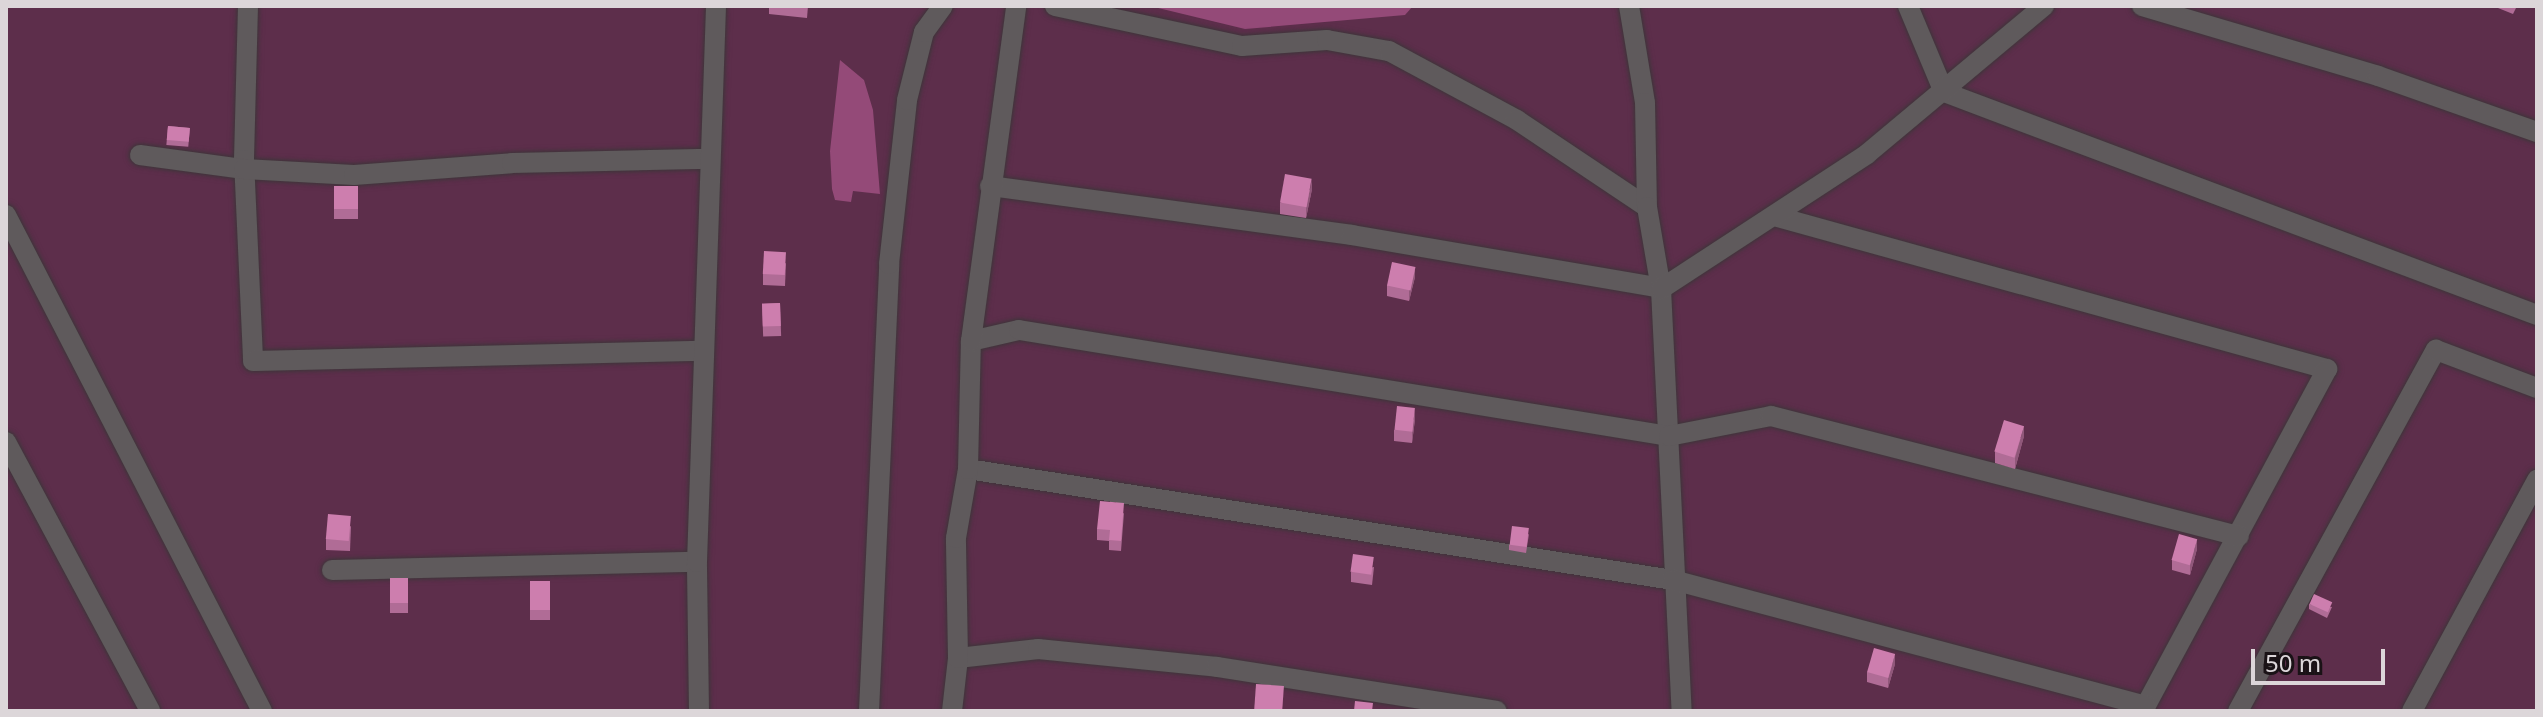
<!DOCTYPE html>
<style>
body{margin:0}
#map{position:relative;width:2543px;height:717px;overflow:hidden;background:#241b20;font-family:"Noto Sans",sans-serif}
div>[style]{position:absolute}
.green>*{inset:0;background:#5d2e4b;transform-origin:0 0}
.water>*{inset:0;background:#944a78}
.roads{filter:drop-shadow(0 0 2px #3e353a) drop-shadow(0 0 2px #3e353a)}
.minor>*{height:20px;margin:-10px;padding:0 10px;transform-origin:10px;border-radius:10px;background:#5f5a5c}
.wall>*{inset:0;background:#b06c96;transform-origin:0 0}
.shaded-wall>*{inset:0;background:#90587a}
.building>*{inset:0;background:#cd7eae;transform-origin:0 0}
span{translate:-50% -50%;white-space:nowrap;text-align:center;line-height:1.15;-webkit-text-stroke:8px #1a1216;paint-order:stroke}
.frame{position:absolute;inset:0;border:8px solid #dcd6d9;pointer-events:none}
.scale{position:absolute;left:2251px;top:649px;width:134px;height:36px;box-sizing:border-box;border:4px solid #dcd6d9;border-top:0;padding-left:10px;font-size:24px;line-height:28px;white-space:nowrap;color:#dcd6d9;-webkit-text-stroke:6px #1a1216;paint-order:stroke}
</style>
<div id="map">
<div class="green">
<div style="left:6px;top:6px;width:2531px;height:705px"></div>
</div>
<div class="water">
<div style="clip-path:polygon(1150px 6px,1413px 6px,1405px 15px,1245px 29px)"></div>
<div style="clip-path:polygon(840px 60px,864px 80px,873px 110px,880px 194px,853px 191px,851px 202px,835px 200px,832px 189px,830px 151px)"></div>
</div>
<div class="roads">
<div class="minor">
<div style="left:248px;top:6px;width:154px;rotate:91.5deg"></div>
<div style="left:244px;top:160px;width:201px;rotate:87.4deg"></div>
<div style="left:253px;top:361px;width:450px;rotate:-1.3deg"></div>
<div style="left:1055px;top:6px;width:191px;rotate:12.1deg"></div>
<div style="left:1242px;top:46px;width:85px;rotate:-4deg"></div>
<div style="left:1327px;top:40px;width:63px;rotate:10.1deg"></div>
<div style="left:1389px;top:51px;width:145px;rotate:28.3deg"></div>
<div style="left:1517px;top:120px;width:156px;rotate:33.8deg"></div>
<div style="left:1629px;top:6px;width:98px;rotate:80.6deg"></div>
<div style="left:1645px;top:103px;width:104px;rotate:88.9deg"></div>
<div style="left:1647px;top:207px;width:83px;rotate:80.3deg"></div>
<div style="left:1661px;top:289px;width:423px;rotate:87.2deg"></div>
<div style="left:1908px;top:6px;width:93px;rotate:67.3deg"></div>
<div style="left:1944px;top:92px;width:634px;rotate:20.61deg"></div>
<div style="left:2142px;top:6px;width:246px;rotate:16.5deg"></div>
<div style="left:2378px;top:76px;width:169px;rotate:19.4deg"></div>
<div style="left:140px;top:155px;width:105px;rotate:7.7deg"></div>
<div style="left:244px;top:169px;width:110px;rotate:3.1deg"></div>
<div style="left:354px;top:175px;width:158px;rotate:-4.3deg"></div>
<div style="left:512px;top:163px;width:198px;rotate:-1.2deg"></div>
<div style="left:990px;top:186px;width:365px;rotate:7.7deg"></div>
<div style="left:1352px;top:235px;width:308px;rotate:9.7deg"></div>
<div style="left:6px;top:215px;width:558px;rotate:62.7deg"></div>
<div style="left:1778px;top:217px;width:570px;rotate:15.48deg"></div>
<div style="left:2327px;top:369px;width:388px;rotate:118.3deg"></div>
<div style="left:1661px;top:289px;width:246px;rotate:-33.2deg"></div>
<div style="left:1867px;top:154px;width:231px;rotate:-39.9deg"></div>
<div style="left:971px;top:341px;width:49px;rotate:-12.9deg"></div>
<div style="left:1019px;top:330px;width:659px;rotate:9.26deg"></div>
<div style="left:1669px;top:436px;width:104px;rotate:-11.1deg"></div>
<div style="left:1771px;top:416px;width:483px;rotate:14.4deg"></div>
<div style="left:6px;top:442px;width:305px;rotate:61.8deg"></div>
<div style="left:968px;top:469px;width:714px;rotate:8.95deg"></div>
<div style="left:1673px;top:580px;width:489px;rotate:14.9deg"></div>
<div style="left:332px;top:570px;width:365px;rotate:-1.3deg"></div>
<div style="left:958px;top:658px;width:81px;rotate:-6.4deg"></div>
<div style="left:1038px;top:649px;width:180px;rotate:5.7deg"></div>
<div style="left:1217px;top:667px;width:283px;rotate:8.9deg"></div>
<div style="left:699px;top:711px;width:149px;rotate:-90.8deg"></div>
<div style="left:697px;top:562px;width:556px;rotate:-88.04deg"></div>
<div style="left:869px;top:711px;width:447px;rotate:-87.4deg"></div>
<div style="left:889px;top:264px;width:165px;rotate:-83.7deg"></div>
<div style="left:907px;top:100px;width:70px;rotate:-76deg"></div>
<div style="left:924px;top:32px;width:32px;rotate:-54deg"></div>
<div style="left:952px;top:711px;width:53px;rotate:-83.5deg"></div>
<div style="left:958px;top:658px;width:120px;rotate:-91deg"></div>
<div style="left:956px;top:538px;width:70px;rotate:-80.1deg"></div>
<div style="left:968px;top:469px;width:128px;rotate:-88.7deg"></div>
<div style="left:971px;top:341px;width:338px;rotate:-82.3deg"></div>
<div style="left:2238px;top:711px;width:412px;rotate:-61.3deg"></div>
<div style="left:2436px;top:350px;width:108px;rotate:20.6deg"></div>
<div style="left:2412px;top:711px;width:263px;rotate:-61.6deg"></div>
</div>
</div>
<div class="wall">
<div style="clip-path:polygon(769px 6px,808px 6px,807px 18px,769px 14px)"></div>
<div style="clip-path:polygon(2493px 6px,2517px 6px,2513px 14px)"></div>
<div style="left:168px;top:126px;width:22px;height:19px;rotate:5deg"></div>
<div style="left:334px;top:186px;width:24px;height:33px"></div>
<div style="clip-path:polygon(1312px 189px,1306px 218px,1280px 214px,1280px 203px)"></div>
<div style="clip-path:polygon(786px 263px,785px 286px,763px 285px,763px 274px)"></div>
<div style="clip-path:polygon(1415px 277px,1409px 301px,1387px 296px,1387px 285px)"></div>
<div style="left:780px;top:303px;width:33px;height:18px;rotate:88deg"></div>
<div style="clip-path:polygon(1415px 419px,1412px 443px,1394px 441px,1394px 430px)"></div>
<div style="clip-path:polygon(2024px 436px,2015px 469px,1995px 463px,1995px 452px)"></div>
<div style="clip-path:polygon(1124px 513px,1121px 551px,1109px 550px,1109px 541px,1097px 540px,1097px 529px)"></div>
<div style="clip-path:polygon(351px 526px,350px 551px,326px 550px,326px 539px)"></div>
<div style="clip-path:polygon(1529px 534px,1526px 553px,1509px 550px,1509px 545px)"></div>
<div style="clip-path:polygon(2197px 549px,2190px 575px,2172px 570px,2172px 560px)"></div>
<div style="clip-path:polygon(1374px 567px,1372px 585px,1351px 582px,1351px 572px)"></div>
<div style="left:390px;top:578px;width:18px;height:35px"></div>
<div style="left:530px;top:581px;width:20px;height:39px"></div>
<div style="clip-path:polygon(2309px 604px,2332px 607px,2327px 618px,2309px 609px)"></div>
<div style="clip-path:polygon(1895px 664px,1888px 688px,1867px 682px,1867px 672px)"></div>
</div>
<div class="shaded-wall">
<div style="clip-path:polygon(1312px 179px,1312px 189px,1306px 218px,1306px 208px)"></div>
<div style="clip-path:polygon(1415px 267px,1415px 277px,1409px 301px,1409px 290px)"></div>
<div style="clip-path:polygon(1415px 408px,1415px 419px,1412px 443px,1412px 433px)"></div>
<div style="clip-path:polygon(2024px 426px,2024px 436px,2015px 469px,2015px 458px)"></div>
<div style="clip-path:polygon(2197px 539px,2197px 549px,2190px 575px,2190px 565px)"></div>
<div style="clip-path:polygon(1895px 654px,1895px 664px,1888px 688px,1888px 678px)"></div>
</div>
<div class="building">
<div style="left:168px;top:126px;width:22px;height:14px;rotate:5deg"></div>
<div style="left:1285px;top:174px;width:27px;height:29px;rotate:10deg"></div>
<div style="left:334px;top:186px;width:24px;height:23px"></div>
<div style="left:764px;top:251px;width:22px;height:23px;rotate:3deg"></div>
<div style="left:1392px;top:262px;width:24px;height:24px;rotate:12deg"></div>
<div style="left:780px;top:303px;width:23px;height:18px;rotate:88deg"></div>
<div style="left:1397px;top:406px;width:18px;height:24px;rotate:6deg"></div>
<div style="left:2004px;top:420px;width:21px;height:33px;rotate:17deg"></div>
<div style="clip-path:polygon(1100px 501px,1124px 503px,1121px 541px,1109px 540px,1110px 530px,1097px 529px)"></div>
<div style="left:328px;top:514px;width:23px;height:25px;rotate:5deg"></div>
<div style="left:1512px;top:526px;width:17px;height:19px;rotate:7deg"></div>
<div style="left:2179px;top:534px;width:19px;height:27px;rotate:16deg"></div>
<div style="left:1353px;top:554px;width:21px;height:18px;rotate:8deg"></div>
<div style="left:390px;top:578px;width:18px;height:25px"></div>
<div style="left:530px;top:581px;width:20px;height:29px"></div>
<div style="left:2314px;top:594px;width:20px;height:11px;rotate:24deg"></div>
<div style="left:1874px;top:648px;width:22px;height:25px;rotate:16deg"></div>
<div style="left:1256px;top:684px;width:28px;height:26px;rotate:4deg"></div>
<div style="clip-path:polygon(1355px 701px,1373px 703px,1372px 711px,1354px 711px)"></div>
</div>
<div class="frame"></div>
<div class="scale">50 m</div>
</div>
